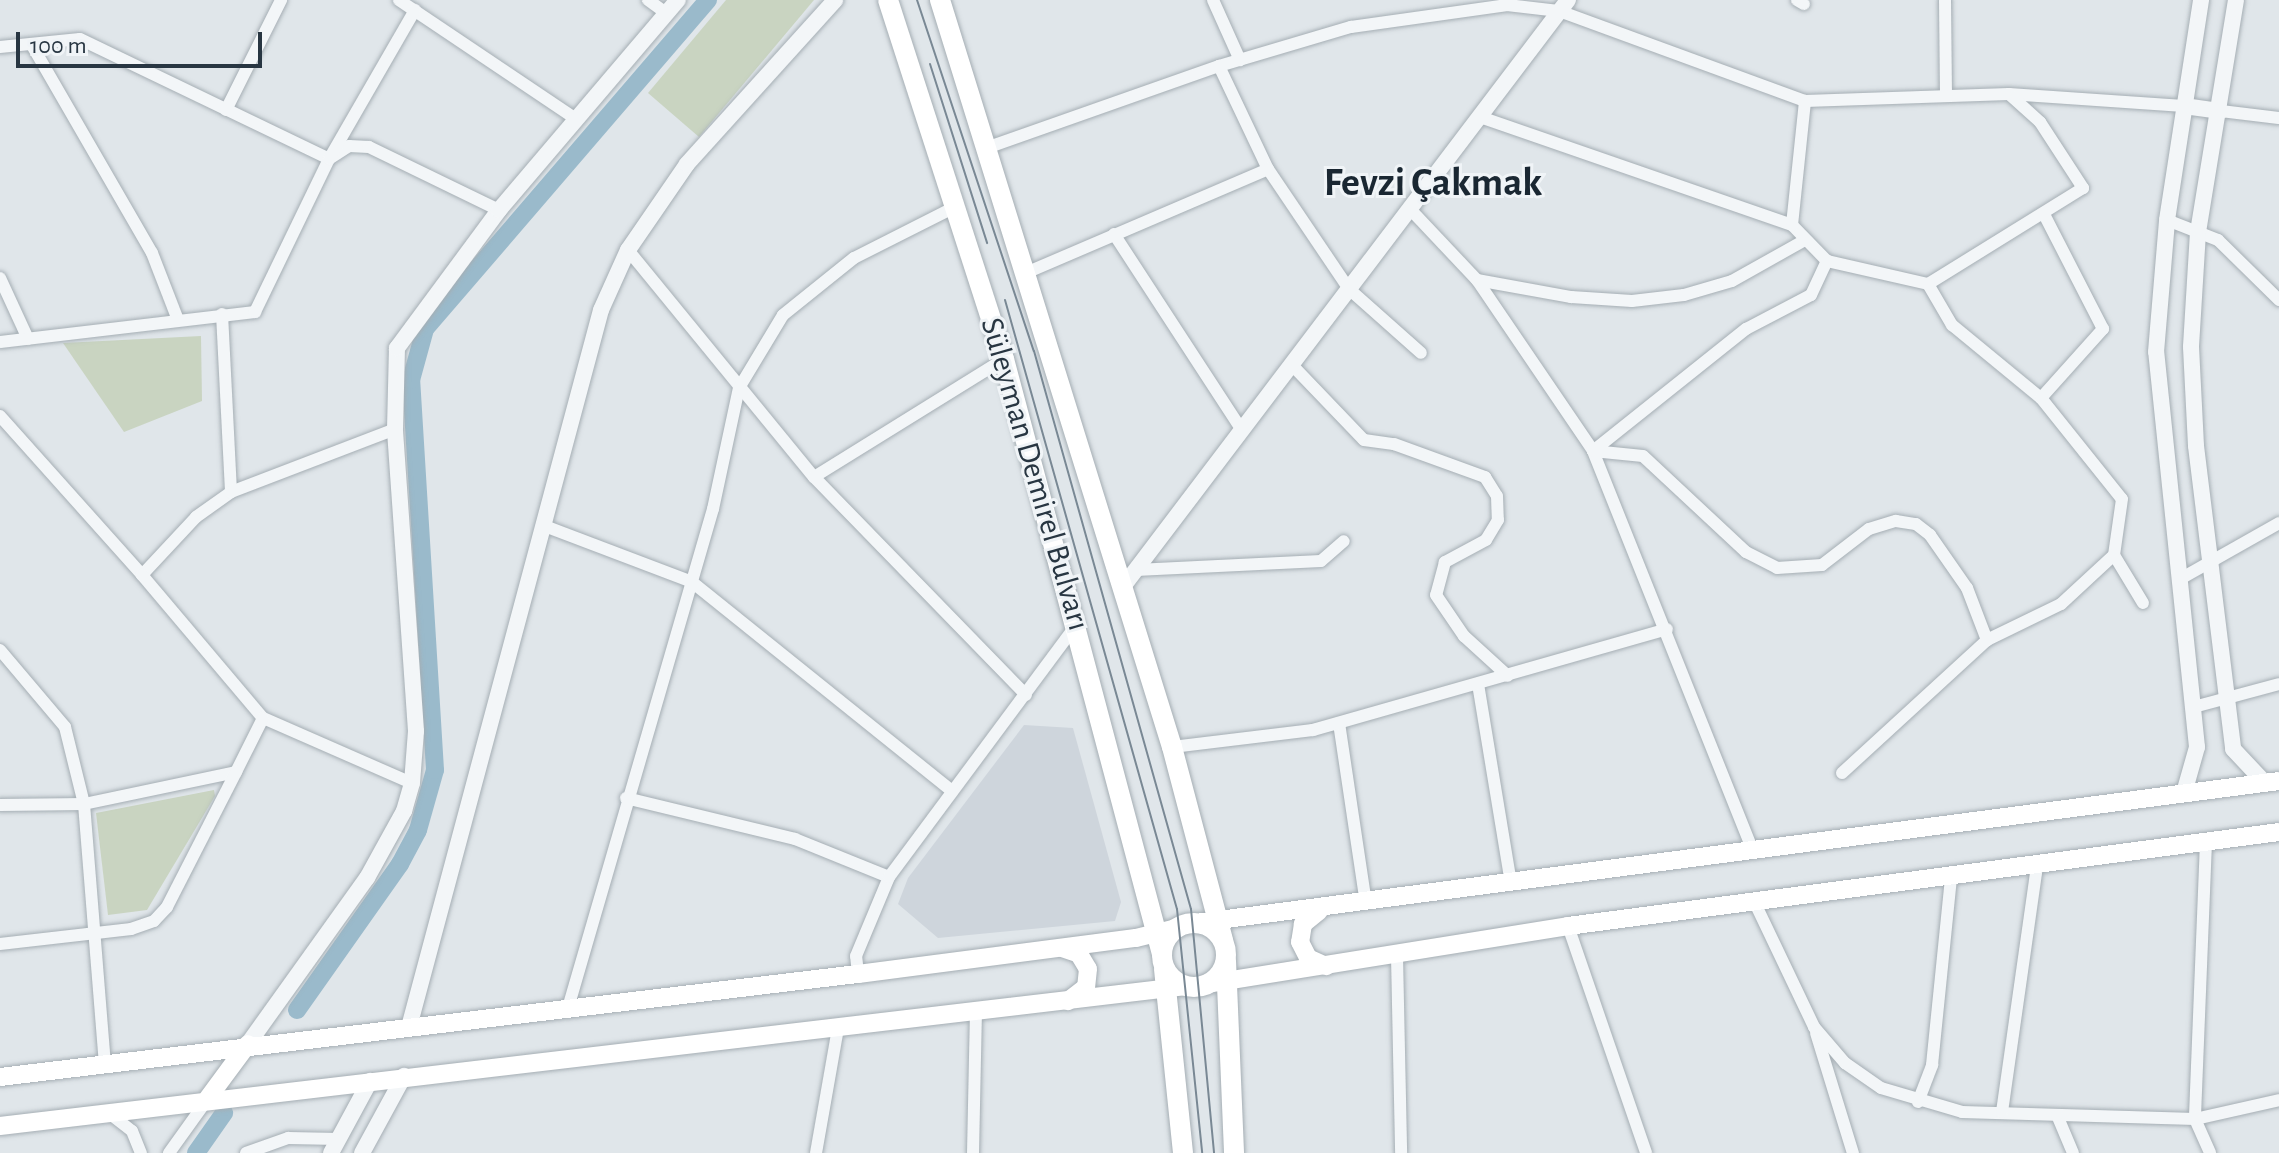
<!DOCTYPE html>
<meta charset="utf-8">
<style>
body{margin:0}
#map{position:relative;width:2279px;height:1153px;overflow:hidden;background:#e0e6ea;font-family:"Alegreya Sans",sans-serif}
div>[style]{position:absolute}
.built>*{inset:0;background:#ced5dc}
.green>*{inset:0;background:#c9d4c1}
.canal>*{height:18px;margin:-9px;padding:0 9px;transform-origin:9px;border-radius:9px;background:#9abacb}
.roads{filter:drop-shadow(0 0 2px #a5aeb4) drop-shadow(0 0 2px #a5aeb4)}
.minor>*{height:12px;margin:-6px;padding:0 6px;transform-origin:6px;border-radius:6px;background:#f3f6f8}
.tertiary>*{height:16px;margin:-8px;padding:0 8px;transform-origin:8px;border-radius:8px;background:#f3f6f8}
.secondary>*{height:18px;margin:-9px;padding:0 9px;transform-origin:9px;border-radius:9px;background:#fff}
.primary>*{height:20px;margin:-10px;padding:0 10px;transform-origin:10px;border-radius:10px;background:#fff}
.primary>.ring{margin:-10px;padding:0;box-sizing:content-box;background:none;border:20px solid #fff;border-radius:50%}
.tram>*{height:2px;margin:-1px;padding:0 1px;transform-origin:1px;border-radius:1px;background:#798894}
span{translate:-50% -50%;white-space:nowrap;text-align:center;line-height:1.15;-webkit-text-stroke:6px #f0f4f7;paint-order:stroke}
.street-label{font-size:32px;color:#283642}
.district-label{font-size:40px;color:#1a2732;font-weight:700}
.scale{position:absolute;left:16px;top:32px;width:246px;height:36px;box-sizing:border-box;border:4px solid #283642;border-top:0;padding-left:10px;font-size:24px;line-height:28px;white-space:nowrap;color:#283642;-webkit-text-stroke:6px #f0f4f7;paint-order:stroke}
</style>
<div id="map">
<div class="built">
<div style="clip-path:polygon(1024px 725px,1073px 728px,1121px 902px,1115px 921px,938px 938px,898px 904px,908px 878px)"></div>
</div>
<div class="green">
<div style="clip-path:polygon(726px 0,814px 0,699px 137px,648px 93px)"></div>
<div style="clip-path:polygon(201px 336px,202px 401px,124px 432px,63px 343px)"></div>
<div style="clip-path:polygon(214px 790px,215px 796px,147px 910px,108px 915px,96px 813px)"></div>
</div>
<div class="canal">
<div style="left:297px;top:1010px;width:179px;rotate:-54.8deg"></div>
<div style="left:400px;top:864px;width:38px;rotate:-62deg"></div>
<div style="left:418px;top:830px;width:62px;rotate:-74.2deg"></div>
<div style="left:435px;top:770px;width:391px;rotate:-93.5deg"></div>
<div style="left:411px;top:380px;width:53px;rotate:-74.6deg"></div>
<div style="left:425px;top:329px;width:434px;rotate:-49.3deg"></div>
<div style="left:196px;top:1153px;width:49px;rotate:-55deg"></div>
</div>
<div class="roads">
<div class="minor">
<div style="left:399px;top:0;width:213px;rotate:33.9deg"></div>
<div style="left:648px;top:0;width:22px;rotate:36deg"></div>
<div style="left:1213px;top:0;width:66px;rotate:65.8deg"></div>
<div style="left:1797px;top:0;width:8px;rotate:30deg"></div>
<div style="left:1945px;top:0;width:92px;rotate:89.4deg"></div>
<div style="left:0;top:47px;width:80px;rotate:-5.7deg"></div>
<div style="left:80px;top:39px;width:276px;rotate:25.7deg"></div>
<div style="left:329px;top:159px;width:24px;rotate:-33deg"></div>
<div style="left:349px;top:146px;width:20px;rotate:3deg"></div>
<div style="left:369px;top:147px;width:144px;rotate:25.9deg"></div>
<div style="left:33px;top:47px;width:238px;rotate:60deg"></div>
<div style="left:152px;top:253px;width:72px;rotate:68.8deg"></div>
<div style="left:1219px;top:66px;width:114px;rotate:64.6deg"></div>
<div style="left:1268px;top:169px;width:145px;rotate:56deg"></div>
<div style="left:1349px;top:289px;width:96px;rotate:41.6deg"></div>
<div style="left:2009px;top:94px;width:175px;rotate:3.9deg"></div>
<div style="left:226px;top:110px;width:123px;rotate:-63.4deg"></div>
<div style="left:2221px;top:111px;width:58px;rotate:6.9deg"></div>
<div style="left:989px;top:147px;width:244px;rotate:-19.4deg"></div>
<div style="left:1219px;top:66px;width:138px;rotate:-16.5deg"></div>
<div style="left:1351px;top:27px;width:158px;rotate:-8deg"></div>
<div style="left:1507px;top:5px;width:52px;rotate:6.6deg"></div>
<div style="left:1559px;top:11px;width:262px;rotate:20.1deg"></div>
<div style="left:1805px;top:101px;width:204px;rotate:-2deg"></div>
<div style="left:2009px;top:94px;width:42px;rotate:42.1deg"></div>
<div style="left:2040px;top:122px;width:79px;rotate:56.9deg"></div>
<div style="left:2083px;top:188px;width:182px;rotate:148.2deg"></div>
<div style="left:1928px;top:284px;width:104px;rotate:-167.2deg"></div>
<div style="left:1827px;top:261px;width:50px;rotate:-134.2deg"></div>
<div style="left:1792px;top:225px;width:330px;rotate:-160.9deg"></div>
<div style="left:1410px;top:209px;width:98px;rotate:46.7deg"></div>
<div style="left:1477px;top:280px;width:207px;rotate:55.8deg"></div>
<div style="left:1593px;top:451px;width:432px;rotate:68.2deg"></div>
<div style="left:2167px;top:220px;width:55px;rotate:21.4deg"></div>
<div style="left:2218px;top:240px;width:86px;rotate:44.5deg"></div>
<div style="left:1792px;top:225px;width:125px;rotate:-84deg"></div>
<div style="left:1114px;top:234px;width:234px;rotate:56.9deg"></div>
<div style="left:628px;top:250px;width:293px;rotate:50.7deg"></div>
<div style="left:814px;top:477px;width:304px;rotate:45.8deg"></div>
<div style="left:1028px;top:272px;width:261px;rotate:-23.2deg"></div>
<div style="left:0;top:278px;width:67px;rotate:65.3deg"></div>
<div style="left:1477px;top:280px;width:96px;rotate:10.3deg"></div>
<div style="left:1571px;top:297px;width:61px;rotate:3.8deg"></div>
<div style="left:1632px;top:301px;width:52px;rotate:-6.6deg"></div>
<div style="left:1684px;top:295px;width:50px;rotate:-16.3deg"></div>
<div style="left:1732px;top:281px;width:84px;rotate:-29.3deg"></div>
<div style="left:1928px;top:284px;width:48px;rotate:59.7deg"></div>
<div style="left:1952px;top:325px;width:115px;rotate:39.4deg"></div>
<div style="left:2041px;top:398px;width:129px;rotate:51.3deg"></div>
<div style="left:2122px;top:499px;width:57px;rotate:98.1deg"></div>
<div style="left:2114px;top:555px;width:56px;rotate:58.9deg"></div>
<div style="left:222px;top:314px;width:178px;rotate:87.1deg"></div>
<div style="left:0;top:342px;width:257px;rotate:-6.7deg"></div>
<div style="left:255px;top:312px;width:170px;rotate:-64.2deg"></div>
<div style="left:329px;top:159px;width:172px;rotate:-60deg"></div>
<div style="left:1292px;top:365px;width:104px;rotate:46.2deg"></div>
<div style="left:1364px;top:440px;width:30px;rotate:8deg"></div>
<div style="left:1394px;top:444px;width:97px;rotate:19.9deg"></div>
<div style="left:1485px;top:477px;width:22px;rotate:58deg"></div>
<div style="left:1497px;top:496px;width:24px;rotate:88deg"></div>
<div style="left:1498px;top:520px;width:23px;rotate:121deg"></div>
<div style="left:1486px;top:540px;width:47px;rotate:151.8deg"></div>
<div style="left:1445px;top:562px;width:34px;rotate:105deg"></div>
<div style="left:1436px;top:595px;width:50px;rotate:55.7deg"></div>
<div style="left:1464px;top:636px;width:59px;rotate:42.3deg"></div>
<div style="left:2041px;top:398px;width:93px;rotate:-48.1deg"></div>
<div style="left:2103px;top:329px;width:129px;rotate:-117.2deg"></div>
<div style="left:0;top:416px;width:213px;rotate:48.2deg"></div>
<div style="left:142px;top:575px;width:79px;rotate:-47deg"></div>
<div style="left:196px;top:517px;width:43px;rotate:-35.5deg"></div>
<div style="left:231px;top:492px;width:176px;rotate:-21deg"></div>
<div style="left:1593px;top:451px;width:50px;rotate:5.7deg"></div>
<div style="left:1643px;top:456px;width:141px;rotate:43deg"></div>
<div style="left:1746px;top:552px;width:35px;rotate:27deg"></div>
<div style="left:1777px;top:568px;width:45px;rotate:-3.8deg"></div>
<div style="left:1822px;top:565px;width:59px;rotate:-37.5deg"></div>
<div style="left:1869px;top:529px;width:28px;rotate:-17deg"></div>
<div style="left:1896px;top:521px;width:20px;rotate:9deg"></div>
<div style="left:1916px;top:524px;width:18px;rotate:38deg"></div>
<div style="left:1930px;top:535px;width:65px;rotate:55.1deg"></div>
<div style="left:1967px;top:588px;width:56px;rotate:69deg"></div>
<div style="left:1593px;top:451px;width:196px;rotate:-38.6deg"></div>
<div style="left:1746px;top:329px;width:73px;rotate:-27.6deg"></div>
<div style="left:1811px;top:295px;width:38px;rotate:-65deg"></div>
<div style="left:814px;top:477px;width:224px;rotate:-31.8deg"></div>
<div style="left:542px;top:525px;width:160px;rotate:20.8deg"></div>
<div style="left:692px;top:582px;width:332px;rotate:38.8deg"></div>
<div style="left:1136px;top:570px;width:185px;rotate:-2.8deg"></div>
<div style="left:1321px;top:561px;width:30px;rotate:-41deg"></div>
<div style="left:142px;top:575px;width:187px;rotate:49.8deg"></div>
<div style="left:263px;top:718px;width:163px;rotate:23.6deg"></div>
<div style="left:2180px;top:579px;width:114px;rotate:-29.5deg"></div>
<div style="left:0;top:650px;width:101px;rotate:49.8deg"></div>
<div style="left:65px;top:727px;width:79px;rotate:76.1deg"></div>
<div style="left:84px;top:804px;width:260px;rotate:85.4deg"></div>
<div style="left:1478px;top:684px;width:202px;rotate:80.6deg"></div>
<div style="left:2194px;top:707px;width:88px;rotate:-15.1deg"></div>
<div style="left:1339px;top:723px;width:182px;rotate:81.5deg"></div>
<div style="left:1172px;top:747px;width:142px;rotate:-6.9deg"></div>
<div style="left:1313px;top:730px;width:368px;rotate:-15.9deg"></div>
<div style="left:1842px;top:773px;width:197px;rotate:-42.5deg"></div>
<div style="left:1987px;top:640px;width:82px;rotate:-25.9deg"></div>
<div style="left:2061px;top:604px;width:72px;rotate:-42.8deg"></div>
<div style="left:626px;top:798px;width:174px;rotate:13.6deg"></div>
<div style="left:795px;top:839px;width:101px;rotate:22deg"></div>
<div style="left:0;top:805px;width:84px;rotate:-0.7deg"></div>
<div style="left:84px;top:804px;width:155px;rotate:-11.9deg"></div>
<div style="left:236px;top:772px;width:60px;rotate:-63.4deg"></div>
<div style="left:2206px;top:842px;width:277px;rotate:92.3deg"></div>
<div style="left:2195px;top:1119px;width:86px;rotate:-12.7deg"></div>
<div style="left:1754px;top:901px;width:140px;rotate:64.5deg"></div>
<div style="left:1814px;top:1027px;width:48px;rotate:49.3deg"></div>
<div style="left:1845px;top:1063px;width:44px;rotate:34.8deg"></div>
<div style="left:1881px;top:1088px;width:84px;rotate:16.5deg"></div>
<div style="left:1962px;top:1112px;width:233px;rotate:1.7deg"></div>
<div style="left:2195px;top:1119px;width:37px;rotate:66deg"></div>
<div style="left:1568px;top:926px;width:240px;rotate:71deg"></div>
<div style="left:0;top:944px;width:132px;rotate:-6.5deg"></div>
<div style="left:131px;top:929px;width:24px;rotate:-19deg"></div>
<div style="left:154px;top:921px;width:19px;rotate:-47deg"></div>
<div style="left:167px;top:907px;width:152px;rotate:-62.9deg"></div>
<div style="left:1397px;top:956px;width:197px;rotate:88.8deg"></div>
<div style="left:858px;top:974px;width:18px;rotate:-96deg"></div>
<div style="left:856px;top:956px;width:86px;rotate:-67.3deg"></div>
<div style="left:889px;top:877px;width:312px;rotate:-53.4deg"></div>
<div style="left:568px;top:1008px;width:520px;rotate:-73.8deg"></div>
<div style="left:713px;top:509px;width:124px;rotate:-77.9deg"></div>
<div style="left:739px;top:388px;width:85px;rotate:-58.9deg"></div>
<div style="left:783px;top:315px;width:91px;rotate:-38.8deg"></div>
<div style="left:854px;top:258px;width:115px;rotate:-26.8deg"></div>
<div style="left:1816px;top:1033px;width:126px;rotate:72.9deg"></div>
<div style="left:1918px;top:1102px;width:40px;rotate:-69deg"></div>
<div style="left:1932px;top:1065px;width:188px;rotate:-84.2deg"></div>
<div style="left:2002px;top:1112px;width:248px;rotate:-81.9deg"></div>
<div style="left:109px;top:1113px;width:29px;rotate:38deg"></div>
<div style="left:132px;top:1131px;width:24px;rotate:68deg"></div>
<div style="left:2057px;top:1115px;width:41px;rotate:67.2deg"></div>
<div style="left:169px;top:1153px;width:65px;rotate:-54.4deg"></div>
<div style="left:246px;top:1153px;width:45px;rotate:-19.7deg"></div>
<div style="left:288px;top:1138px;width:51px;rotate:1.1deg"></div>
<div style="left:816px;top:1153px;width:127px;rotate:-80deg"></div>
<div style="left:973px;top:1153px;width:143px;rotate:-88.8deg"></div>
</div>
<div class="tertiary">
<div style="left:2236px;top:0;width:235px;rotate:99.3deg"></div>
<div style="left:2198px;top:232px;width:115px;rotate:93.5deg"></div>
<div style="left:2191px;top:347px;width:99px;rotate:87.1deg"></div>
<div style="left:2196px;top:446px;width:305px;rotate:83deg"></div>
<div style="left:2233px;top:749px;width:47px;rotate:46.7deg"></div>
<div style="left:2184px;top:106px;width:37px;rotate:8deg"></div>
<div style="left:1122px;top:588px;width:738px;rotate:-52.82deg"></div>
<div style="left:2184px;top:793px;width:48px;rotate:-74.2deg"></div>
<div style="left:2197px;top:747px;width:397px;rotate:-95.9deg"></div>
<div style="left:2156px;top:352px;width:132px;rotate:-85.2deg"></div>
<div style="left:2167px;top:220px;width:223px;rotate:-81.2deg"></div>
<div style="left:409px;top:1027px;width:742px;rotate:-75.01deg"></div>
<div style="left:601px;top:310px;width:66px;rotate:-65.8deg"></div>
<div style="left:628px;top:250px;width:104px;rotate:-55.5deg"></div>
<div style="left:687px;top:164px;width:221px;rotate:-47.9deg"></div>
<div style="left:248px;top:1044px;width:204px;rotate:-54.4deg"></div>
<div style="left:367px;top:878px;width:77px;rotate:-61.1deg"></div>
<div style="left:404px;top:811px;width:29px;rotate:-74deg"></div>
<div style="left:412px;top:783px;width:52px;rotate:-85.6deg"></div>
<div style="left:416px;top:731px;width:303px;rotate:-94deg"></div>
<div style="left:395px;top:429px;width:81px;rotate:-88.6deg"></div>
<div style="left:397px;top:348px;width:172px;rotate:-53.5deg"></div>
<div style="left:499px;top:210px;width:276px;rotate:-49.6deg"></div>
<div style="left:331px;top:1153px;width:82px;rotate:-61.6deg"></div>
<div style="left:362px;top:1153px;width:88px;rotate:-61.4deg"></div>
</div>
<div class="secondary">
<div style="left:1319px;top:911px;width:21px;rotate:141deg"></div>
<div style="left:1303px;top:924px;width:18px;rotate:99deg"></div>
<div style="left:1300px;top:942px;width:18px;rotate:63deg"></div>
<div style="left:1308px;top:958px;width:20px;rotate:24deg"></div>
<div style="left:1196px;top:923px;width:1092px;rotate:-7.47deg"></div>
<div style="left:1062px;top:948px;width:18px;rotate:19deg"></div>
<div style="left:1079px;top:954px;width:17px;rotate:59deg"></div>
<div style="left:1088px;top:969px;width:18px;rotate:96deg"></div>
<div style="left:1086px;top:987px;width:23px;rotate:142deg"></div>
<div style="left:1207px;top:984px;width:366px;rotate:-9.1deg"></div>
<div style="left:1568px;top:926px;width:717px;rotate:-7.53deg"></div>
<div style="left:0;top:1077px;width:864px;rotate:-6.85deg"></div>
<div style="left:858px;top:974px;width:280px;rotate:-7.4deg"></div>
<div style="left:1136px;top:938px;width:42px;rotate:-13.7deg"></div>
<div style="left:208px;top:1098px;width:67px;rotate:-53.5deg"></div>
<div style="left:0;top:1126px;width:1194px;rotate:-6.73deg"></div>
</div>
<div class="primary">
<div style="left:888px;top:0;width:377px;rotate:72.1deg"></div>
<div style="left:1004px;top:359px;width:616px;rotate:75.13deg"></div>
<div style="left:940px;top:0;width:782px;rotate:72.75deg"></div>
<div style="left:1172px;top:747px;width:200px;rotate:75.2deg"></div>
<div class="ring" style="left:1162px;top:923px;width:44px;height:44px"></div>
<div style="left:1226px;top:961px;width:192px;rotate:87.6deg"></div>
<div style="left:1164px;top:969px;width:185px;rotate:84.1deg"></div>
</div>
</div>
<div class="tram">
<div style="left:917px;top:0;width:370px;rotate:71.6deg"></div>
<div style="left:1034px;top:351px;width:580px;rotate:74.29deg"></div>
<div style="left:1191px;top:909px;width:245px;rotate:84.6deg"></div>
<div style="left:930px;top:64px;width:188px;rotate:72.3deg"></div>
<div style="left:1005px;top:300px;width:633px;rotate:74.23deg"></div>
<div style="left:1177px;top:909px;width:245px;rotate:84.1deg"></div>
</div>
<div class="street-label">
<span style="left:1035px;top:474px;rotate:74deg">Süleyman Demirel Bulvarı</span>
</div>
<div class="district-label">
<span style="left:1433px;top:183px">Fevzi Çakmak</span>
</div>
<div class="scale">100 m</div>
</div>
